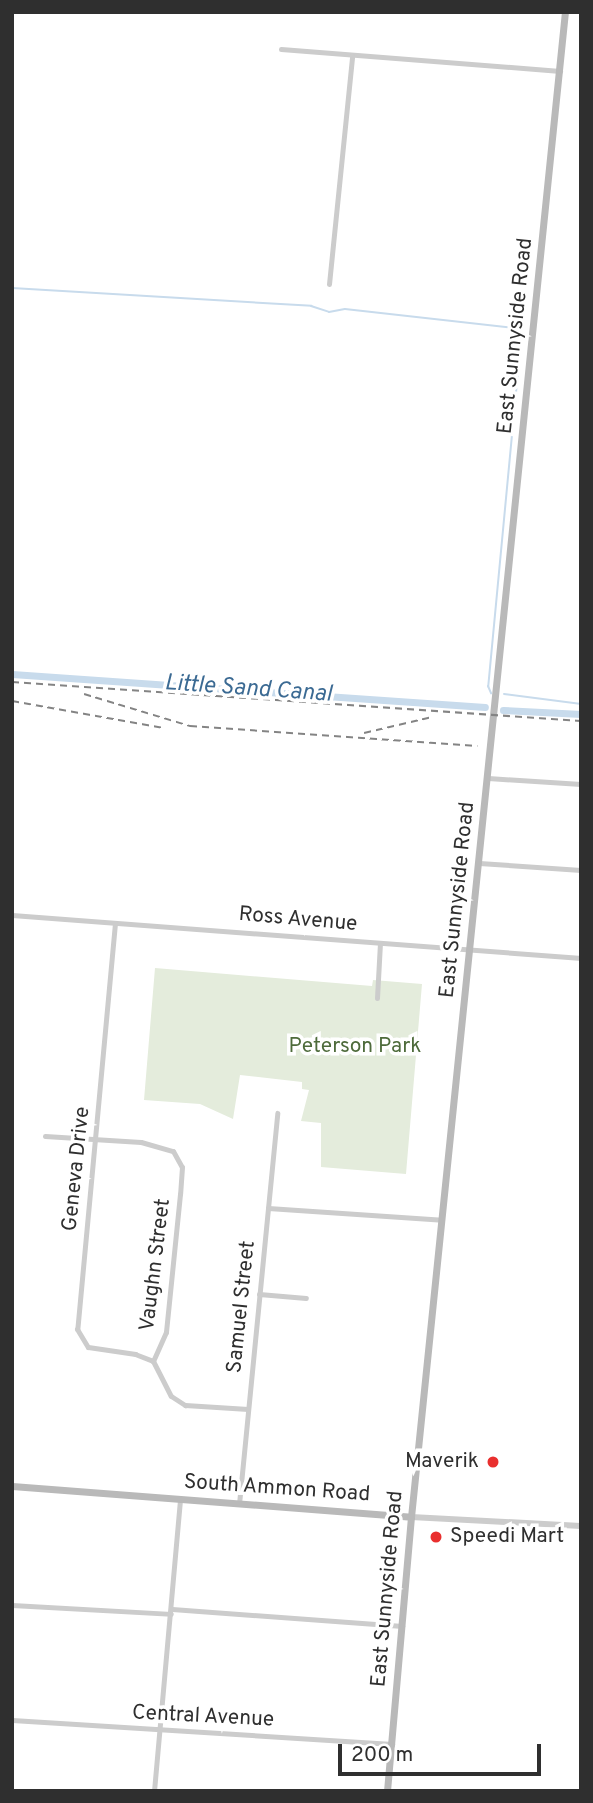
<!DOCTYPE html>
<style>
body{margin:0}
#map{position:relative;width:593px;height:1803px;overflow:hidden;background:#fff;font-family:Overpass,sans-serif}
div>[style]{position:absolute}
.green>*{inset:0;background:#e4ecdc}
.stream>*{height:2px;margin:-1px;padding:0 1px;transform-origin:1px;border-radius:1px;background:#c8dbec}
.canal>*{height:7px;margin:-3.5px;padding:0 3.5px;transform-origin:3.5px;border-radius:3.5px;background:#c8dbec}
.minor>*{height:5px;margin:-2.5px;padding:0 2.5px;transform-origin:2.5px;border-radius:2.5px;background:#ccc}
.tertiary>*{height:6px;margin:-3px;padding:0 3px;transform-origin:3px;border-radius:3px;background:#ccc}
.secondary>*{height:7px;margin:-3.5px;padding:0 3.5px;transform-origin:3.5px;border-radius:3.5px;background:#b9b9b9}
.rail>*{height:2px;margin-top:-1px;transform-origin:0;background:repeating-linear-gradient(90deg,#848484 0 7px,transparent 0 12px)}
.dots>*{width:19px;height:19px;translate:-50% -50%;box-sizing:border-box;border:4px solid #fff;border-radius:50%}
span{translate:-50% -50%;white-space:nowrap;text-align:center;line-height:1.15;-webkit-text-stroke:7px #fff;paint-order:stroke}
.street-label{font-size:21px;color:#2f2f2f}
.park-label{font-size:21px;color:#4e6b3b}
.poi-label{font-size:21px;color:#2f2f2f}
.right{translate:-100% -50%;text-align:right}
.left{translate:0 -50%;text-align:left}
.water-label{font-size:23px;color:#3b6a93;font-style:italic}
.frame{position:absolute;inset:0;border:14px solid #2f2f2f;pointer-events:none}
.scale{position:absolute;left:338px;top:1744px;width:203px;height:32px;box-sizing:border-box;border:4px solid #2f2f2f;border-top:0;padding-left:9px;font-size:21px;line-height:24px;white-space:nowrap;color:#2f2f2f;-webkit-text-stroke:5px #fff;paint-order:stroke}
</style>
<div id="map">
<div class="green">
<div style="clip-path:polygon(155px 968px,372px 986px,373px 980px,422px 984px,406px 1174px,321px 1167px,321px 1123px,301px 1121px,309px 1090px,302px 1089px,302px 1082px,240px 1075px,233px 1119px,200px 1104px,144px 1100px)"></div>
</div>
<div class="stream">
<div style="left:12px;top:288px;width:300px;rotate:3.4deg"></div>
<div style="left:311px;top:306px;width:19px;rotate:18deg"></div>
<div style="left:329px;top:312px;width:16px;rotate:-11deg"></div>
<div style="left:345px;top:309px;width:178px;rotate:6.4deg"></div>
<div style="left:522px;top:329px;width:359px;rotate:95.4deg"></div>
<div style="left:488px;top:686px;width:8px;rotate:67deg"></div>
<div style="left:504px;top:694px;width:78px;rotate:7.4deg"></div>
</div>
<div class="canal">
<div style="left:12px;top:674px;width:474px;rotate:4deg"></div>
<div style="left:503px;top:710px;width:78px;rotate:2.9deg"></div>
</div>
<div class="minor">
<div style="left:281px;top:49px;width:280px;rotate:4.5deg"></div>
<div style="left:329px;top:284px;width:229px;rotate:-84.2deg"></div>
<div style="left:488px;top:778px;width:93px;rotate:3.7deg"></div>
<div style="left:479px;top:863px;width:102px;rotate:3.9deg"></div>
<div style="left:12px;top:915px;width:571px;rotate:4.32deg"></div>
<div style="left:115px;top:923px;width:408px;rotate:95.3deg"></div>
<div style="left:77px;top:1329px;width:21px;rotate:59deg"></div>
<div style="left:88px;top:1347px;width:48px;rotate:8.5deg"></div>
<div style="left:135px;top:1354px;width:19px;rotate:21deg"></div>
<div style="left:377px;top:998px;width:55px;rotate:-86.9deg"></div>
<div style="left:45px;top:1136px;width:96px;rotate:3.6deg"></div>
<div style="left:141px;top:1142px;width:33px;rotate:16deg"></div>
<div style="left:173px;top:1151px;width:18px;rotate:61deg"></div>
<div style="left:182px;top:1167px;width:27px;rotate:94deg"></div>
<div style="left:180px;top:1194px;width:139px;rotate:95.8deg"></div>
<div style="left:166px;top:1332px;width:32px;rotate:114deg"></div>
<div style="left:153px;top:1361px;width:39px;rotate:63deg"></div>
<div style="left:171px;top:1396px;width:17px;rotate:33deg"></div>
<div style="left:185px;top:1405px;width:63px;rotate:3.6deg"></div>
<div style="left:268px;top:1208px;width:174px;rotate:3.9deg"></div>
<div style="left:259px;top:1294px;width:47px;rotate:4.9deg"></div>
<div style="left:239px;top:1504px;width:393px;rotate:-84.4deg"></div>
<div style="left:12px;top:1605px;width:159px;rotate:3.2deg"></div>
<div style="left:172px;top:1609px;width:231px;rotate:4.2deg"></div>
<div style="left:12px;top:1720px;width:381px;rotate:3.6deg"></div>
<div style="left:154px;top:1791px;width:293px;rotate:-84.9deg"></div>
</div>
<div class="tertiary">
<div style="left:411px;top:1517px;width:170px;rotate:3deg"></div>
</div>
<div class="secondary">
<div style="left:12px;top:1486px;width:400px;rotate:4.4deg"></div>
<div style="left:387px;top:1791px;width:275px;rotate:-85deg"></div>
<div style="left:411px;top:1517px;width:1513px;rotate:-84.16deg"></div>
</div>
<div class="rail">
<div style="left:12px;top:682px;width:570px;rotate:3.92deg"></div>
<div style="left:84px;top:694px;width:111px;rotate:16.8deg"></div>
<div style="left:190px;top:726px;width:288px;rotate:4deg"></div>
<div style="left:12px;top:701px;width:154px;rotate:10.1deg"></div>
<div style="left:364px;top:733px;width:70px;rotate:-13.2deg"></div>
</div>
<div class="dots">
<div style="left:493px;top:1462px;background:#e92f2e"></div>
<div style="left:436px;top:1537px;background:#e92f2e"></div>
</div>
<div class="street-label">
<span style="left:516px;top:336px;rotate:-84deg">East Sunnyside Road</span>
<span style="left:458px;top:900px;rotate:-84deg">East Sunnyside Road</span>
<span style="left:298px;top:920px;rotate:5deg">Ross Avenue</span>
<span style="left:77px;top:1169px;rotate:-84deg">Geneva Drive</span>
<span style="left:156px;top:1265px;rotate:-83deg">Vaughn Street</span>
<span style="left:242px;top:1307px;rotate:-84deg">Samuel Street</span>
<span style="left:277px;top:1489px;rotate:4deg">South Ammon Road</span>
<span style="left:388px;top:1589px;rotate:-85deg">East Sunnyside Road</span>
<span style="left:203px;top:1717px;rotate:3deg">Central Avenue</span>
</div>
<div class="park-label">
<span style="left:355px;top:1047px">Peterson Park</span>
</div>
<div class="poi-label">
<span class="right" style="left:479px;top:1462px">Maverik</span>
<span class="left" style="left:450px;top:1537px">Speedi Mart</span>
</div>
<div class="water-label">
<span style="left:248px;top:690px;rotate:4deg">Little Sand Canal</span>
</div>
<div class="frame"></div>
<div class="scale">200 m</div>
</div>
